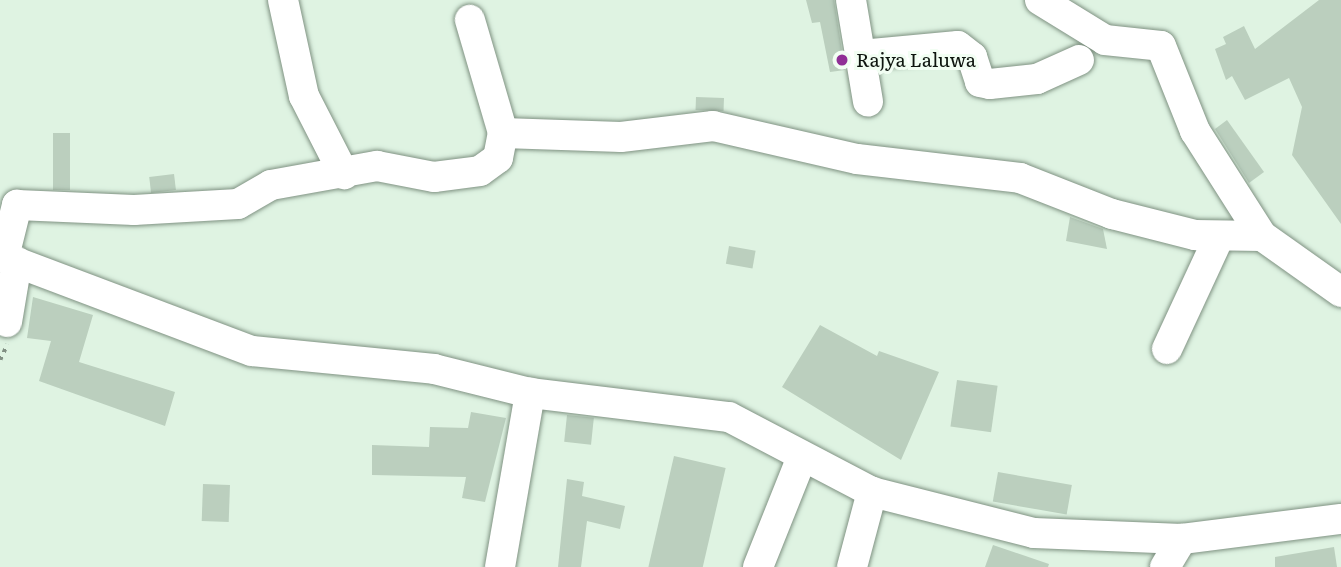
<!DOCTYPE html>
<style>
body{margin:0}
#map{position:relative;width:1341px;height:567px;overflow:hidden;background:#dff3e2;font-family:Literata,serif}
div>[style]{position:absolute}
.building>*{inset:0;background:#bbcfbe;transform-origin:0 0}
.path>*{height:3.5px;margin-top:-1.75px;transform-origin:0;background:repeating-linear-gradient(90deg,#818f83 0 3.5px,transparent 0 8.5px)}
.roads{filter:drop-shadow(0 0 2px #7f9282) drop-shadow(0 0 2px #7f9282)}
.minor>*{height:30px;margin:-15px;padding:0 15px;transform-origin:15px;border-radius:15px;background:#fff}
.dots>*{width:19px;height:19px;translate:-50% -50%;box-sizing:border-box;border:4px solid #f2fef3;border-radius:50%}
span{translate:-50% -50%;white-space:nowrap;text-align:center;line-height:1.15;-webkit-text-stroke:6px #f2fef3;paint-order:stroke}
.poi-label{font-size:19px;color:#0e150f}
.left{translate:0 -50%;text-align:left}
</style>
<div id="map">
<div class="building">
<div style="clip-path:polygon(806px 0,834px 0,845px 70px,830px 72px,820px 22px,812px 23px)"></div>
<div style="clip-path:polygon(1319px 0,1341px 0,1341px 224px,1292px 155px,1302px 107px,1289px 78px,1245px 100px,1232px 76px,1226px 80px,1215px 49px,1226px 44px,1223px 37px,1244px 26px,1255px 49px)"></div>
<div style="left:696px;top:97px;width:28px;height:13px;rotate:2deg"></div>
<div style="clip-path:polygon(1227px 120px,1264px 172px,1249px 183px,1215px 129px)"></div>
<div style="left:53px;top:133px;width:17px;height:57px"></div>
<div style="left:174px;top:174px;width:16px;height:25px;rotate:83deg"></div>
<div style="clip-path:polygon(1070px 217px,1103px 229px,1107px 249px,1066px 241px)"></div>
<div style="left:729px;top:246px;width:27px;height:18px;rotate:10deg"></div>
<div style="clip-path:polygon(33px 297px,93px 315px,79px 362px,175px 392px,165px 426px,39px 381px,51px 341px,27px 338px)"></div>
<div style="clip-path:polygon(820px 325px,877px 356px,879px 351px,939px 372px,901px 460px,782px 387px)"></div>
<div style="left:957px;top:380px;width:41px;height:47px;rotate:8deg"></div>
<div style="clip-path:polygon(471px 412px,506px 418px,485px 502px,462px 498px,466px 477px,372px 475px,372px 445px,429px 447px,430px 427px,468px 428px)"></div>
<div style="left:567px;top:415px;width:27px;height:27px;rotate:6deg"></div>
<div style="left:674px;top:456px;width:53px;height:114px;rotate:13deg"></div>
<div style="left:998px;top:472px;width:75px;height:30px;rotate:10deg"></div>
<div style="clip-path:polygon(567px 479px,584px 482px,582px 496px,625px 506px,620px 529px,587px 521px,581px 567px,558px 567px)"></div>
<div style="left:203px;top:484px;width:27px;height:37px;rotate:2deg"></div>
<div style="clip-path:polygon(993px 545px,1049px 564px,1048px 567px,985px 567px)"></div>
<div style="clip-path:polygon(1334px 547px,1337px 567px,1275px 567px,1275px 557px)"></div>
</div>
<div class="path">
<div style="left:0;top:360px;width:17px;rotate:-65deg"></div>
</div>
<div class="roads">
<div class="minor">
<div style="left:283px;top:0;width:98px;rotate:77.7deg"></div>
<div style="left:304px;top:96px;width:88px;rotate:62.9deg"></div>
<div style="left:851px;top:0;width:103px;rotate:80.5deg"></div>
<div style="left:1040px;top:0;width:76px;rotate:31.6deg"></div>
<div style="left:1105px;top:40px;width:56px;rotate:6.1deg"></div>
<div style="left:1161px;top:46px;width:92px;rotate:68.2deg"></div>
<div style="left:1195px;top:131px;width:125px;rotate:57.5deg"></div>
<div style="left:1262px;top:236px;width:97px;rotate:35.3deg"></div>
<div style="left:861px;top:55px;width:97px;rotate:-5.3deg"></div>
<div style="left:958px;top:46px;width:18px;rotate:38deg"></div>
<div style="left:972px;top:57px;width:26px;rotate:72deg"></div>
<div style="left:980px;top:82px;width:10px;rotate:11deg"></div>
<div style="left:990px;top:84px;width:47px;rotate:-6.1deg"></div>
<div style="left:1037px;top:79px;width:46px;rotate:-24.3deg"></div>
<div style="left:503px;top:133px;width:118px;rotate:1.9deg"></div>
<div style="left:621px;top:137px;width:93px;rotate:-6.8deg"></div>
<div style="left:713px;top:126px;width:148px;rotate:12.9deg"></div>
<div style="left:857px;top:159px;width:164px;rotate:6.6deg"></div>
<div style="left:1020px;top:178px;width:99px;rotate:21.4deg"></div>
<div style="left:1112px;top:214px;width:86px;rotate:14.2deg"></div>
<div style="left:1195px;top:235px;width:67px;rotate:0.9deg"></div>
<div style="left:0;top:256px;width:269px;rotate:20.7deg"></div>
<div style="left:252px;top:351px;width:183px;rotate:5.6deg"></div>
<div style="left:434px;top:369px;width:99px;rotate:14deg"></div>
<div style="left:530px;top:393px;width:200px;rotate:6.9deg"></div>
<div style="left:729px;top:417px;width:161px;rotate:27.7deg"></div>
<div style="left:872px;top:492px;width:167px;rotate:14.2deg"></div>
<div style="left:1034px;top:533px;width:148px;rotate:2.3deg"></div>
<div style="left:1182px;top:539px;width:160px;rotate:-7.2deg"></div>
<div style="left:4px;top:257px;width:54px;rotate:-76deg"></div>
<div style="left:17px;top:205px;width:117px;rotate:2.4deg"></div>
<div style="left:134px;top:210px;width:104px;rotate:-3.3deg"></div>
<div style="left:238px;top:204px;width:38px;rotate:-30deg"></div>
<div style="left:271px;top:185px;width:108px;rotate:-10.2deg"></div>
<div style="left:377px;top:166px;width:58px;rotate:10.9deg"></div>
<div style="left:434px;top:177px;width:46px;rotate:-7.4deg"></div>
<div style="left:480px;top:171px;width:22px;rotate:-36deg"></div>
<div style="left:498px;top:158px;width:25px;rotate:-79deg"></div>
<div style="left:503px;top:133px;width:118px;rotate:-106.3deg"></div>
<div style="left:7px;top:322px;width:61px;rotate:-80.5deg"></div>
<div style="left:1167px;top:349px;width:121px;rotate:-65.1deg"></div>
<div style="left:500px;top:567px;width:177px;rotate:-80.2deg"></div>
<div style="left:758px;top:567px;width:118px;rotate:-68.2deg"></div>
<div style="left:852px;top:567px;width:78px;rotate:-75.1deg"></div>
<div style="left:1165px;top:567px;width:33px;rotate:-59deg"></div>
</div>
</div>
<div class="dots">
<div style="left:842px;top:60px;background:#902f96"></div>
</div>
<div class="poi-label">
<span class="left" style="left:856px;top:60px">Rajya Laluwa</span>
</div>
</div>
